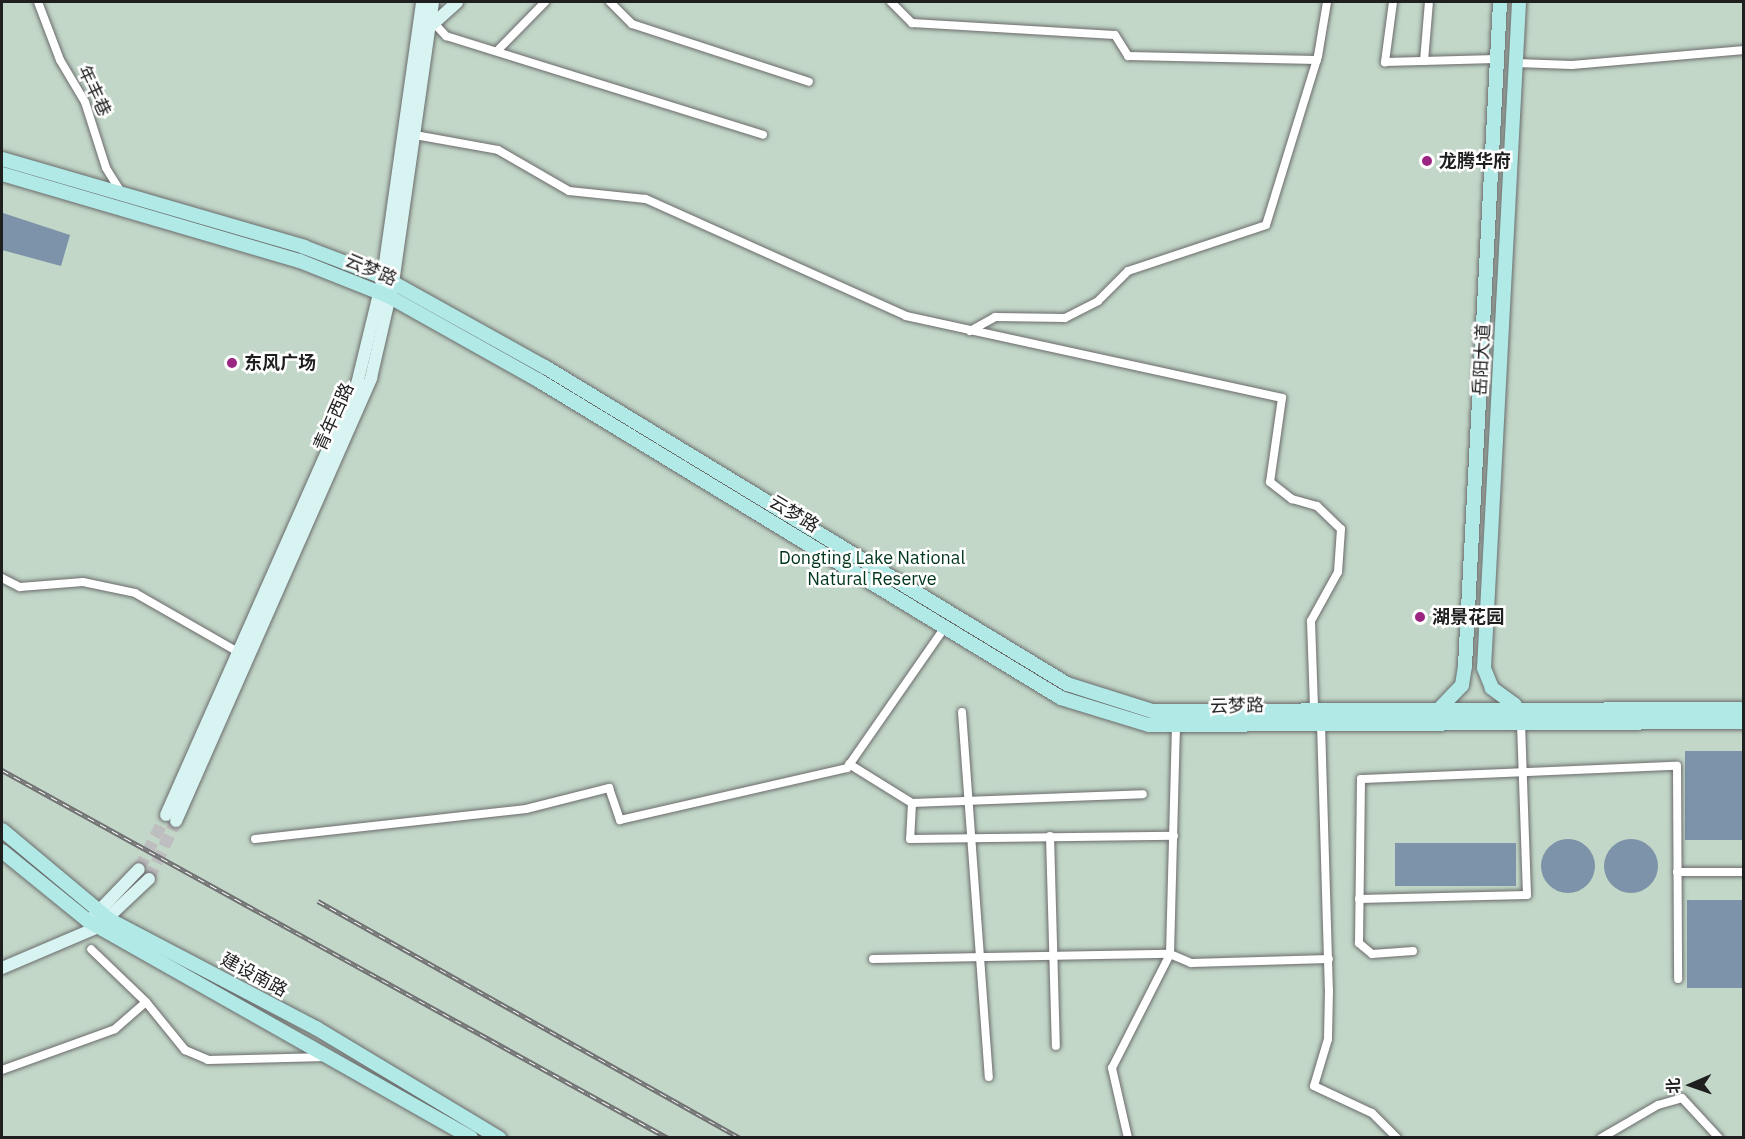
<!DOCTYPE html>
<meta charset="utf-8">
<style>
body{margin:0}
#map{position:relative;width:1745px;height:1139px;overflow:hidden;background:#e6e6e8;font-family:"IBM Plex Sans","Noto Sans SC",sans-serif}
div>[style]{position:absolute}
.green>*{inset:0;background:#c2d7c8;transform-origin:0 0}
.water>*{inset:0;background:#7c93a9;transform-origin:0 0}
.round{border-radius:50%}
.secondary-tunnel>*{height:12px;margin-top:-6px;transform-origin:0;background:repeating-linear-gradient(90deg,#bebec0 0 12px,transparent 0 18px)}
.roads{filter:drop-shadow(0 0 2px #6b6b6c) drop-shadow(0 0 2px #6b6b6c)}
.minor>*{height:8px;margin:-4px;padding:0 4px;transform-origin:4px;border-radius:4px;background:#fff}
.secondary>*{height:12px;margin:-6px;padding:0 6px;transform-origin:6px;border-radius:6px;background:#d7f4f2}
.primary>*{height:14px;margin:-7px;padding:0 7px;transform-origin:7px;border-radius:7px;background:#b0e9e6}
.rail>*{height:4.5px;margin-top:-2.25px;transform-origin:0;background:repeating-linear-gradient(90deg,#fff 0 7px,#717173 0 14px);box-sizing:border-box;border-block:2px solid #717173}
.dots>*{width:16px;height:16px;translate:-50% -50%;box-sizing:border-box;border:3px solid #fff;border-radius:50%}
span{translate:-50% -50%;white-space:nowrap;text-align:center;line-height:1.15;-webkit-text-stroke:5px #fff;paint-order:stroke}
.street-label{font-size:18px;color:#1f1f20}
.poi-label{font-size:18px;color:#1f1f20;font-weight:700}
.left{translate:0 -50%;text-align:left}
.park-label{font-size:18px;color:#00361b}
.frame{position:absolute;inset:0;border:3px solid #1f1f20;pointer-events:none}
.north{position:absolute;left:1661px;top:1055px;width:60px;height:60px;-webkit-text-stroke:4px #fff;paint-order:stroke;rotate:268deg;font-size:16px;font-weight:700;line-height:24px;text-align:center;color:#1f1f20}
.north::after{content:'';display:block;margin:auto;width:21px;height:27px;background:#1f1f20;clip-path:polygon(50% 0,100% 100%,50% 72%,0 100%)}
</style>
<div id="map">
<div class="green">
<div style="left:2px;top:2px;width:1741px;height:1136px"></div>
</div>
<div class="water">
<div style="clip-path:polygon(3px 213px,70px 235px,61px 266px,2px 250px)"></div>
<div style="left:1743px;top:751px;width:89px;height:58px;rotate:90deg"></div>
<div class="round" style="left:1604px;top:839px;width:54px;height:54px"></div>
<div class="round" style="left:1541px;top:839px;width:54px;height:54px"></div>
<div style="left:1516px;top:843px;width:43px;height:121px;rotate:90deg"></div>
<div style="left:1743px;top:900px;width:88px;height:56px;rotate:90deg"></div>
</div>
<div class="secondary-tunnel">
<div style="left:139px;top:869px;width:60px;rotate:-63.4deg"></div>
<div style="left:149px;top:879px;width:64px;rotate:-65deg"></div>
</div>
<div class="roads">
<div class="minor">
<div style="left:38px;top:2px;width:62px;rotate:69.2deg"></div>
<div style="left:60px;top:60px;width:49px;rotate:59.2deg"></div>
<div style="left:85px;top:102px;width:69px;rotate:72.3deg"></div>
<div style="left:106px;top:168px;width:31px;rotate:58deg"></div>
<div style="left:610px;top:2px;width:31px;rotate:45deg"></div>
<div style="left:632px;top:24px;width:186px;rotate:18.1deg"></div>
<div style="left:891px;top:2px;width:30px;rotate:45deg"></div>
<div style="left:912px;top:23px;width:203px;rotate:3.4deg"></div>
<div style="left:1115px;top:35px;width:25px;rotate:58deg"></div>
<div style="left:1128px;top:56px;width:189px;rotate:1.2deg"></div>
<div style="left:1393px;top:2px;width:61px;rotate:97.6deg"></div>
<div style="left:1385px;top:62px;width:111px;rotate:-1.5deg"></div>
<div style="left:434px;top:23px;width:18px;rotate:47deg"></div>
<div style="left:446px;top:36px;width:332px;rotate:17.3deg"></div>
<div style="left:499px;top:49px;width:66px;rotate:-45.6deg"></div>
<div style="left:1424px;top:61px;width:59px;rotate:-85.2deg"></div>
<div style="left:1516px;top:63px;width:56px;rotate:2deg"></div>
<div style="left:1572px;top:65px;width:173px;rotate:-5deg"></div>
<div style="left:415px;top:135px;width:84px;rotate:10.2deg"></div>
<div style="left:498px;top:150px;width:82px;rotate:30deg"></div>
<div style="left:569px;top:191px;width:77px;rotate:5.9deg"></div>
<div style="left:646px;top:199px;width:285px;rotate:24.2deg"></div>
<div style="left:906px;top:316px;width:385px;rotate:12.3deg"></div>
<div style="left:1282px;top:398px;width:85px;rotate:98.1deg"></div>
<div style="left:1270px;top:482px;width:28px;rotate:38deg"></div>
<div style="left:1292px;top:499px;width:26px;rotate:16deg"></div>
<div style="left:1317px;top:506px;width:33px;rotate:44deg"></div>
<div style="left:1341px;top:529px;width:43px;rotate:94deg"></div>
<div style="left:1338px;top:572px;width:56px;rotate:118.9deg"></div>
<div style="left:1311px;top:621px;width:88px;rotate:88deg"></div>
<div style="left:970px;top:331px;width:29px;rotate:-29deg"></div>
<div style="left:995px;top:317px;width:70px;rotate:0.8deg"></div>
<div style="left:1065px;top:318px;width:37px;rotate:-27deg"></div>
<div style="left:1098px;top:301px;width:42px;rotate:-45deg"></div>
<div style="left:1128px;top:271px;width:145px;rotate:-18.4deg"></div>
<div style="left:1266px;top:225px;width:177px;rotate:-72.9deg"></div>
<div style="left:1318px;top:56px;width:55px;rotate:-80.5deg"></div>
<div style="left:2px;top:578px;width:20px;rotate:27deg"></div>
<div style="left:20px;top:587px;width:63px;rotate:-4.5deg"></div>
<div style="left:83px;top:582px;width:53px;rotate:11.9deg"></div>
<div style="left:135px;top:593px;width:119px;rotate:29.8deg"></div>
<div style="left:962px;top:712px;width:366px;rotate:85.8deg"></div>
<div style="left:1321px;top:724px;width:266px;rotate:88.3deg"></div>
<div style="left:1329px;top:990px;width:49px;rotate:91.2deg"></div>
<div style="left:1328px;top:1039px;width:49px;rotate:106.6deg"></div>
<div style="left:1314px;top:1086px;width:64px;rotate:25deg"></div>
<div style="left:1372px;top:1113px;width:35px;rotate:45deg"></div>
<div style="left:849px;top:764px;width:74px;rotate:31.8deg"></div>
<div style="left:912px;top:803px;width:36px;rotate:93deg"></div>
<div style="left:910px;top:839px;width:264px;rotate:-0.7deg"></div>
<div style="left:912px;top:803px;width:231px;rotate:-2.2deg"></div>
<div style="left:1050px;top:836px;width:210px;rotate:88.4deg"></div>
<div style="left:255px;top:839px;width:273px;rotate:-6.3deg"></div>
<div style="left:526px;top:809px;width:86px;rotate:-14.2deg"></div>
<div style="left:609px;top:788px;width:34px;rotate:71deg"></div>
<div style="left:620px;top:820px;width:233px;rotate:-12.9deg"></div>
<div style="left:847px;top:768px;width:172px;rotate:-55.2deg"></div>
<div style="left:1677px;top:872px;width:67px"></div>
<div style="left:1359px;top:899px;width:168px;rotate:-1.4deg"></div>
<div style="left:1527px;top:895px;width:173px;rotate:-92deg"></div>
<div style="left:1413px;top:951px;width:41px;rotate:175.8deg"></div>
<div style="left:1372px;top:954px;width:17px;rotate:-140deg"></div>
<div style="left:1359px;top:943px;width:164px;rotate:-89.3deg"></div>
<div style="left:1361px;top:779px;width:316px;rotate:-2.4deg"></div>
<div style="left:1677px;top:766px;width:213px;rotate:89.7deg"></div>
<div style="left:873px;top:959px;width:297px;rotate:-1deg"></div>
<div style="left:1170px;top:954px;width:23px;rotate:23deg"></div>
<div style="left:1191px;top:963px;width:138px;rotate:-1.7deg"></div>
<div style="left:146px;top:1002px;width:62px;rotate:50.9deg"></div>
<div style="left:185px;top:1050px;width:25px;rotate:23deg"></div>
<div style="left:208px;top:1060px;width:118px;rotate:-1.5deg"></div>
<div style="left:2px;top:1070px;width:120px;rotate:-19.9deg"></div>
<div style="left:115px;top:1029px;width:41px;rotate:-41.1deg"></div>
<div style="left:146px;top:1002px;width:76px;rotate:-136.1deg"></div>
<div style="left:1128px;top:1138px;width:72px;rotate:-102.9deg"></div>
<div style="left:1112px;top:1068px;width:128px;rotate:-63deg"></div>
<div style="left:1170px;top:954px;width:229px;rotate:-88.5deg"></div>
<div style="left:1601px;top:1138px;width:66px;rotate:-30.1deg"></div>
<div style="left:1658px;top:1105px;width:25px;rotate:-16deg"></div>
<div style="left:1682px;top:1098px;width:54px;rotate:47.2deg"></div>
</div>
<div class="secondary">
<div style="left:434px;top:23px;width:31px;rotate:-42deg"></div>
<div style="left:166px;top:815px;width:471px;rotate:-66.1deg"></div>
<div style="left:357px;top:384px;width:110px;rotate:-76.3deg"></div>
<div style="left:383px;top:277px;width:278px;rotate:-81.9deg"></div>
<div style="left:176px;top:821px;width:484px;rotate:-66.2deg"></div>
<div style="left:371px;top:378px;width:98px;rotate:-77deg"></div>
<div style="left:393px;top:283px;width:284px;rotate:-81.9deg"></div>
<div style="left:93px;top:917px;width:66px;rotate:-46.2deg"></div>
<div style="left:2px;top:968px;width:104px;rotate:-23.1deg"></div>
<div style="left:98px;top:927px;width:70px;rotate:-43.3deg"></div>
</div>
<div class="primary">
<div style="left:2px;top:159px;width:315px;rotate:16.2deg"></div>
<div style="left:304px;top:247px;width:85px;rotate:20.8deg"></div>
<div style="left:383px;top:277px;width:185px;rotate:29.1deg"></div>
<div style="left:545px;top:367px;width:611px;rotate:31.27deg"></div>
<div style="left:1067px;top:684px;width:89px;rotate:17.6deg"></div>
<div style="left:1152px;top:711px;width:592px;rotate:-0.19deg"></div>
<div style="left:2px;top:174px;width:310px;rotate:16.3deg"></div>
<div style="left:300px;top:261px;width:97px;rotate:21.8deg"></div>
<div style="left:390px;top:297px;width:170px;rotate:29.3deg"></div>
<div style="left:538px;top:380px;width:612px;rotate:31.3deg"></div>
<div style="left:1061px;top:698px;width:92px;rotate:17.1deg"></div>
<div style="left:1149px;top:725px;width:595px;rotate:-0.29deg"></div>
<div style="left:1515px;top:705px;width:29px;rotate:-144deg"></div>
<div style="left:1492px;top:688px;width:22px;rotate:-112deg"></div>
<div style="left:1484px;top:668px;width:667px;rotate:-86.99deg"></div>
<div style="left:1441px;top:707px;width:30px;rotate:-46deg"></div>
<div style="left:1462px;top:685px;width:19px;rotate:-81deg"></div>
<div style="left:1465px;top:666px;width:665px;rotate:-86.98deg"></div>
<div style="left:2px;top:830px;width:141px;rotate:39.8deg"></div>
<div style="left:110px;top:920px;width:233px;rotate:27.7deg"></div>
<div style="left:316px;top:1028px;width:214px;rotate:31deg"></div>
<div style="left:2px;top:851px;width:111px;rotate:39.1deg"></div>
<div style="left:88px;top:921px;width:440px;rotate:29.5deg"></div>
</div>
</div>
<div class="rail">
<div style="left:2px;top:770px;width:761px;rotate:28.92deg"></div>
<div style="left:318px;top:901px;width:484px;rotate:29.3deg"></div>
</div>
<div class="dots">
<div style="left:1427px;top:161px;background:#9a2681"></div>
<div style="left:232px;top:363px;background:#9a2681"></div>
<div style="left:1420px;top:617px;background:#9a2681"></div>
</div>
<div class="street-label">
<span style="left:94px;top:91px;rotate:65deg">年丰巷</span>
<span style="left:371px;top:270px;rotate:23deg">云梦路</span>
<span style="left:1482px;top:360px;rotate:-87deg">岳阳大道</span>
<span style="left:334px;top:417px;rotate:-66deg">青年西路</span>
<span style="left:794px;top:514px;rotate:31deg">云梦路</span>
<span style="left:1237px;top:706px;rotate:-1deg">云梦路</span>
<span style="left:254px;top:975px;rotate:28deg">建设南路</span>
</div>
<div class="poi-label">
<span class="left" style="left:1439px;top:161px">龙腾华府</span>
<span class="left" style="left:244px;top:363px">东风广场</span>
<span class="left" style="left:1432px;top:617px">湖景花园</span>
</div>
<div class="park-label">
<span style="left:872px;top:569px">Dongting Lake National<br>Natural Reserve</span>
</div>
<div class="frame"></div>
<div class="north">北</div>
</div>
